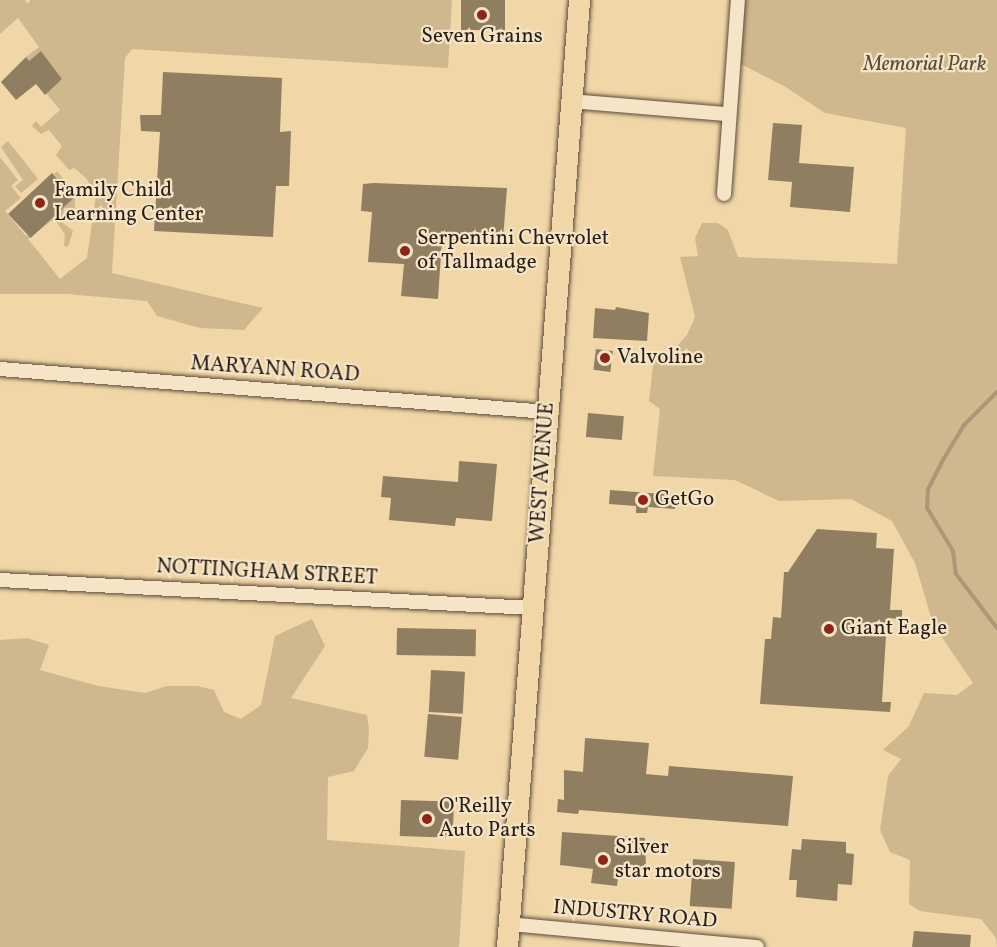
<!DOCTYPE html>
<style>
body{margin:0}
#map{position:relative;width:997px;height:947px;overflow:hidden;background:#f1d6a7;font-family:Vollkorn,serif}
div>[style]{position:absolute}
.green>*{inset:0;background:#cfb78e}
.stream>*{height:4px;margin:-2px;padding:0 2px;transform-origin:2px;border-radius:2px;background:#ac9776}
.building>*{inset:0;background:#907e61;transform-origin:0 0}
.roads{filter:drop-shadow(0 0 2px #5a4c3a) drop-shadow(0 0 2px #5a4c3a)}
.street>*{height:14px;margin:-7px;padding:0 7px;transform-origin:7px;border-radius:7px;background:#f6e4c6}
.primary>*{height:21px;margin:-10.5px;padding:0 10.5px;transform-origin:10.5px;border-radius:10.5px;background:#f1d6a7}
.dots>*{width:16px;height:16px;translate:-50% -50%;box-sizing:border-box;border:3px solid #f6e4c6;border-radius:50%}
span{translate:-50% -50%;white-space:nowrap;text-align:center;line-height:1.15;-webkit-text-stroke:4.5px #f6e4c6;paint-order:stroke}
.poi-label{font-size:21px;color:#271e16}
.left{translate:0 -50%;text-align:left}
.park-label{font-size:21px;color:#594c3a;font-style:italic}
.street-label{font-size:21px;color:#271e16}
</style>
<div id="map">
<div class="green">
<div style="clip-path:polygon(0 0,25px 0,28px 4px,30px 0,452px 0,448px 68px,132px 49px,125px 58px,112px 273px,263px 308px,244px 330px,200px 328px,157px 316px,147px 301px,67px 294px,0 294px,0 157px,18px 180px,11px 186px,21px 198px,5px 211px,26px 236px,73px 198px,54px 174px,57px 171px,75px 194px,75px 208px,64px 208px,63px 223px,73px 231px,68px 247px,64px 246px,65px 234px,54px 219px,28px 239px,60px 279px,87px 258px,96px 196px,86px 178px,74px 168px,69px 170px,56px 155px,62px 146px,49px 130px,41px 134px,32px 126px,36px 121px,41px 127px,60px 110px,46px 93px,62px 79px,41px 51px,29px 61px,26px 57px,39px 47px,18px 18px,0 34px)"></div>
<div style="clip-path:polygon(743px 0,997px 0,997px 947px,996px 938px,981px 919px,920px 911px,909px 904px,910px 860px,890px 852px,880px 830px,888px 776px,901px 759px,883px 750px,909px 726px,924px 693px,957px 695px,973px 683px,933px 624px,915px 563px,892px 521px,851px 499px,779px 501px,735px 480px,653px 476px,660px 409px,649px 401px,654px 357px,669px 355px,687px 335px,695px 317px,680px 257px,698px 256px,695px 238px,702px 223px,718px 223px,728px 230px,738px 257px,897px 264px,906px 128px,825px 113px,784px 86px,739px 63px)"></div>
<div style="clip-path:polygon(8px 141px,38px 179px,21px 193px,15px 186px,23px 180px,1px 147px)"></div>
<div style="clip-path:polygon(312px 619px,325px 646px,291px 698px,367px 715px,369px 729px,368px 748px,354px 771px,328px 777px,327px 840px,465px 851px,459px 947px,0 947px,0 640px,27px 638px,49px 645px,40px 670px,98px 686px,145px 693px,167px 686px,197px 686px,214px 690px,224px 712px,241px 719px,261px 705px,275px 636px)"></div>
</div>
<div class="stream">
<div style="left:997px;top:392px;width:47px;rotate:135deg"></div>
<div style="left:964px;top:425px;width:39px;rotate:121deg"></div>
<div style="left:944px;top:458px;width:36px;rotate:117deg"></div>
<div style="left:928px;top:490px;width:18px;rotate:93deg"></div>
<div style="left:927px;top:508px;width:50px;rotate:58.8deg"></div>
<div style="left:953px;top:551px;width:23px;rotate:83deg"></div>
<div style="left:956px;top:574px;width:68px;rotate:52.8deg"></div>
</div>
<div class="building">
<div style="left:461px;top:0;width:44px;height:30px"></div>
<div style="clip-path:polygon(41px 51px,62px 79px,45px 95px,36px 84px,16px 100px,1px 82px,26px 57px,29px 61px)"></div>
<div style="clip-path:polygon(163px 72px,282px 78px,280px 132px,291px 131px,289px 186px,276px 186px,273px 237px,154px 231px,160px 132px,141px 131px,140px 115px,161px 115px)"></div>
<div style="clip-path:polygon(773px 123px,802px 125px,799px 163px,854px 167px,850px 212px,790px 207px,792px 182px,768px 180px)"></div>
<div style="left:52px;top:173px;width:33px;height:60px;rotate:47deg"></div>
<div style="clip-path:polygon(374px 183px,507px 188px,503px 239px,458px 235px,457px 241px,442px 239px,438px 299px,401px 296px,404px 264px,368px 262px,372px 212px,361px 211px,363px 184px)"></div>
<div style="clip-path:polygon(616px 307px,649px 313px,647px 341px,593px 338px,595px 308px,615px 310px)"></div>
<div style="left:596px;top:349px;width:17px;height:21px;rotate:7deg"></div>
<div style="left:588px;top:413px;width:36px;height:24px;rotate:5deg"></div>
<div style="clip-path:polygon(459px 461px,497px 464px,492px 521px,456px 518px,455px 526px,389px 520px,391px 498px,381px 497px,383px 476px,458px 482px)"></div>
<div style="clip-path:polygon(610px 490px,676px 495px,675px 509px,648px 507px,647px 513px,636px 513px,636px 506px,609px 504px)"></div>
<div style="clip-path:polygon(817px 529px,877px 533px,876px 548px,894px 549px,890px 610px,902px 610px,902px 619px,887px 618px,882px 702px,891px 702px,890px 712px,760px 704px,765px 639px,771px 639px,773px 617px,781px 618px,784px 572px,788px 572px)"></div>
<div style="left:397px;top:628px;width:79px;height:27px;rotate:1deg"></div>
<div style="left:431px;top:670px;width:34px;height:42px;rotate:3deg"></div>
<div style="left:428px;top:714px;width:34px;height:43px;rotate:5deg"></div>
<div style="clip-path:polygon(585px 738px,649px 743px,646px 774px,668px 776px,669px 766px,793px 776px,788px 826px,579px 810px,578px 814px,557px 812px,558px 799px,564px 800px,564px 770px,583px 772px)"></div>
<div style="left:401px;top:800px;width:53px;height:36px;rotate:2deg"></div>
<div style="clip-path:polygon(562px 832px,645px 838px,646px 869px,619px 871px,617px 886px,591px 883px,593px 869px,560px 865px)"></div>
<div style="clip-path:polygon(802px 839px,846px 842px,846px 853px,854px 854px,852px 885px,838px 884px,837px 901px,796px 897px,797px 880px,789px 880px,792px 849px,801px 850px)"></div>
<div style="left:693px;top:859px;width:42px;height:47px;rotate:4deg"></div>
<div style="clip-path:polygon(914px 931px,971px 935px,970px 947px,912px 947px)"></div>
</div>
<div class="roads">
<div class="street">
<div style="left:571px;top:101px;width:157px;rotate:4.8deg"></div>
<div style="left:724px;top:194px;width:195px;rotate:-85.9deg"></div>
<div style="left:0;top:369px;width:549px;rotate:4.49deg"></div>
<div style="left:0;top:580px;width:534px;rotate:3.01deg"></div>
<div style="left:509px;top:924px;width:249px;rotate:5.3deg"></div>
</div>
<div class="primary">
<div style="left:507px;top:947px;width:950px;rotate:-85.65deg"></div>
</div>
</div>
<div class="dots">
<div style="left:482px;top:15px;background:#8f2418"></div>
<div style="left:40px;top:203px;background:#8f2418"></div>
<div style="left:405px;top:251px;background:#8f2418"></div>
<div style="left:605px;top:358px;background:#8f2418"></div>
<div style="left:643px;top:500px;background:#8f2418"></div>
<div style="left:829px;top:629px;background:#8f2418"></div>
<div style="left:427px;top:819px;background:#8f2418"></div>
<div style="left:603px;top:860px;background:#8f2418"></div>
</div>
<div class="poi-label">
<span style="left:482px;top:37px">Seven Grains</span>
<span class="left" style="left:54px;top:203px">Family Child<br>Learning Center</span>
<span class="left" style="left:417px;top:251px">Serpentini Chevrolet<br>of Tallmadge</span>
<span class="left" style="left:617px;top:358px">Valvoline</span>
<span class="left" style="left:655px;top:500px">GetGo</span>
<span class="left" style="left:841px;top:629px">Giant Eagle</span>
<span class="left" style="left:439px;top:819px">O'Reilly<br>Auto Parts</span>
<span class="left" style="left:615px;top:860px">Silver<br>star motors</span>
</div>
<div class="park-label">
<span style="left:925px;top:65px">Memorial Park</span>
</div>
<div class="street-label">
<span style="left:275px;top:370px;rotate:4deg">MARYANN ROAD</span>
<span style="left:543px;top:473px;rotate:-86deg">WEST AVENUE</span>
<span style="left:267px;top:573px;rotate:3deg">NOTTINGHAM STREET</span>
<span style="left:635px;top:915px;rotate:5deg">INDUSTRY ROAD</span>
</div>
</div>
